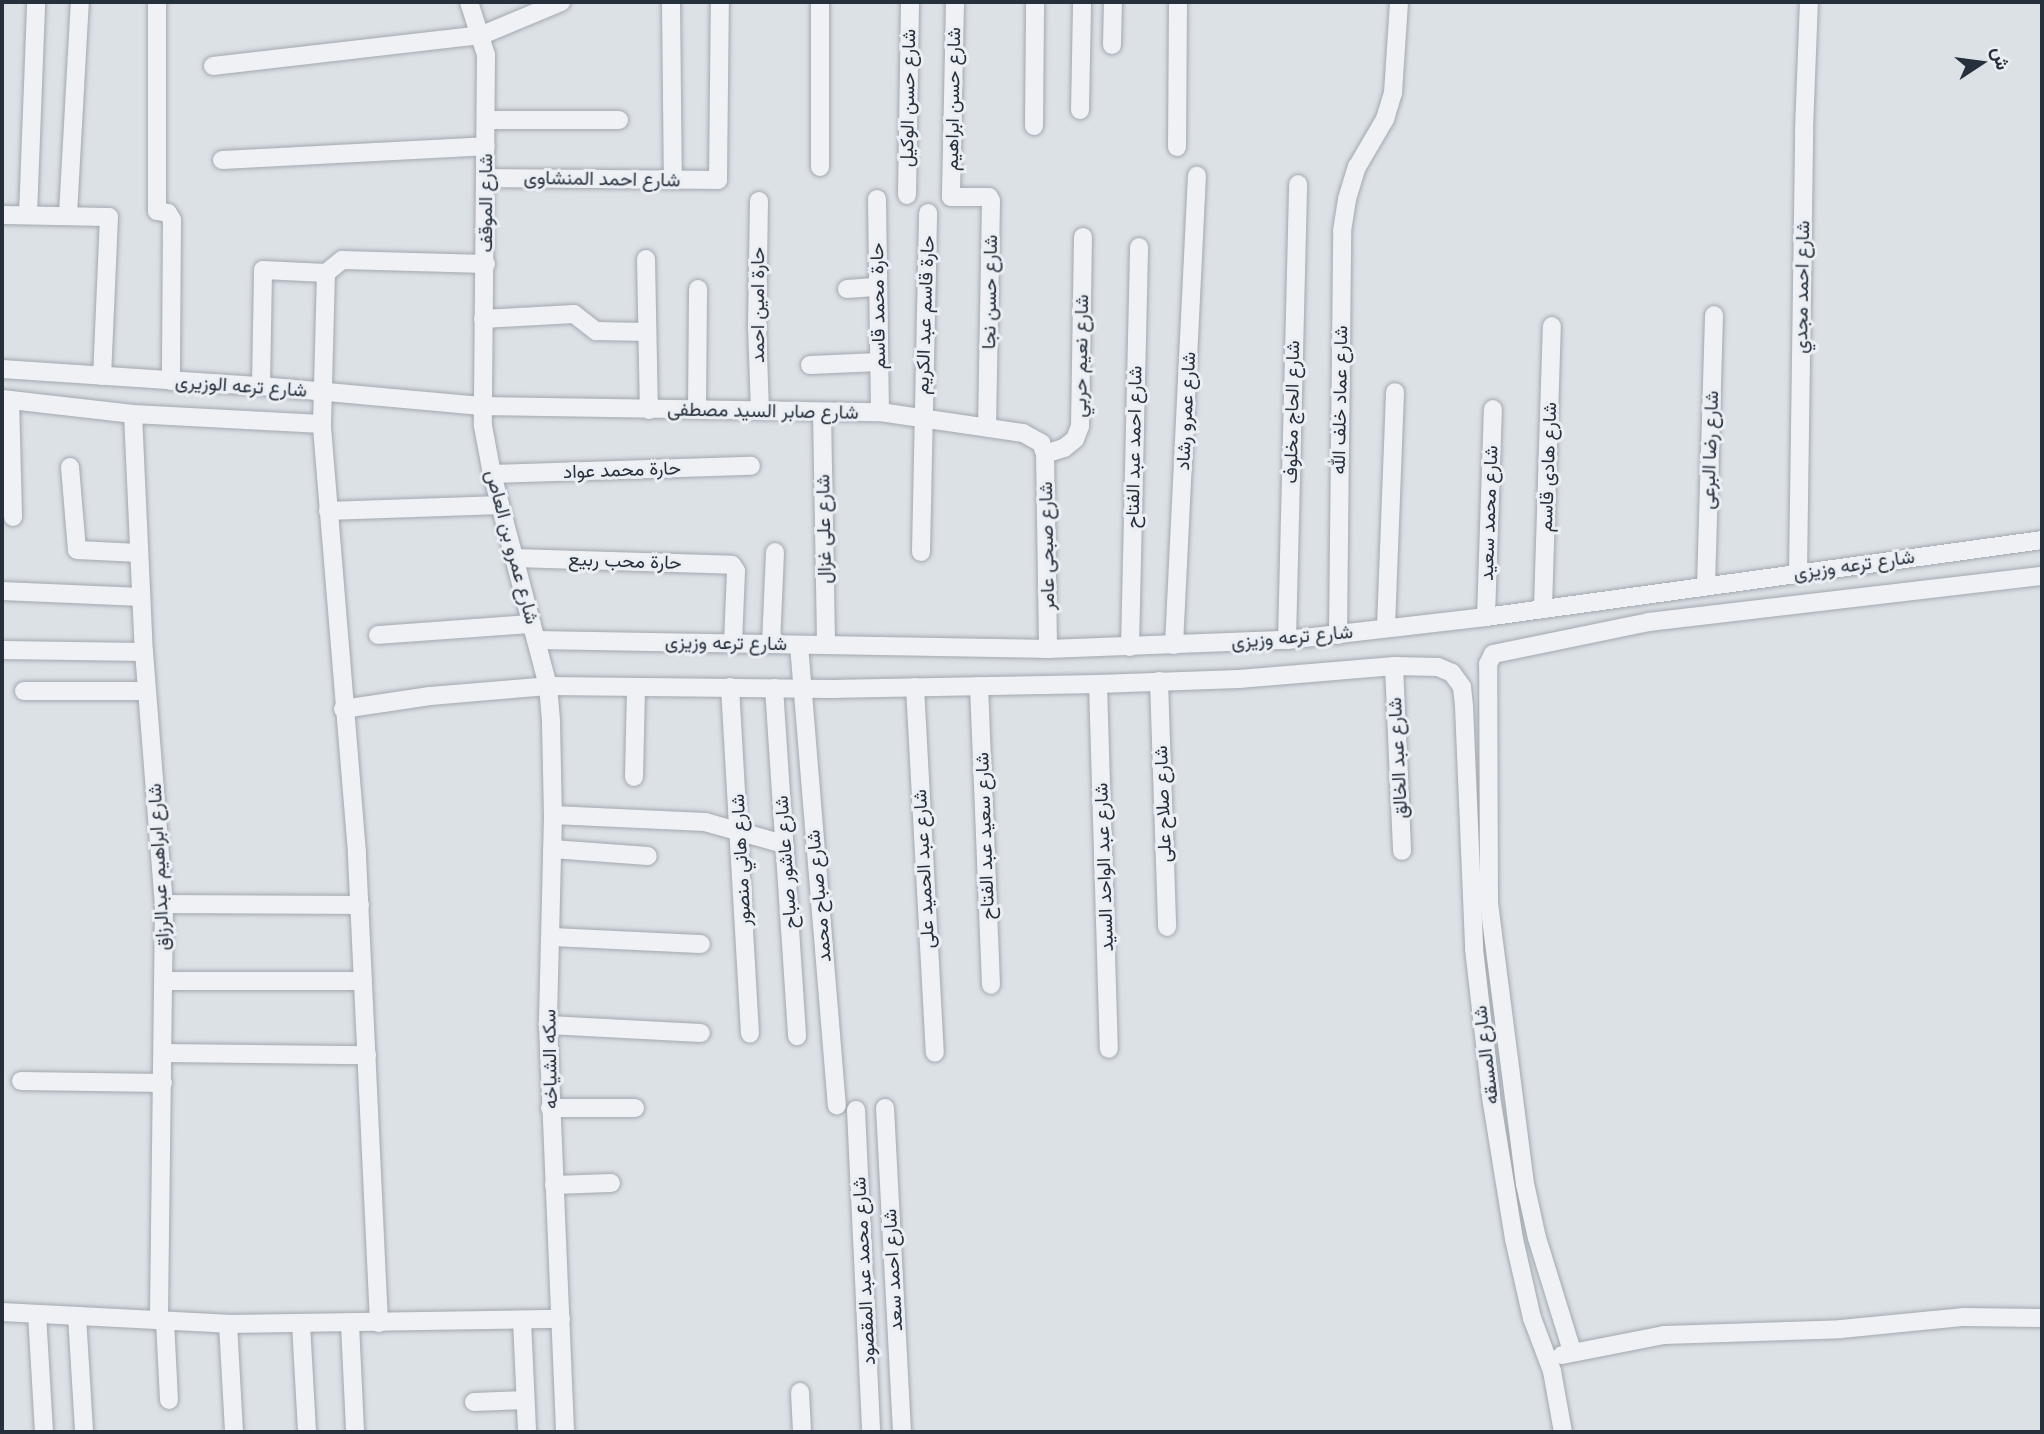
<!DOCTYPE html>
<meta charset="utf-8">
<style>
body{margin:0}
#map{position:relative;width:2044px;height:1434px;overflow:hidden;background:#dce1e6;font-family:Quicksand,Vazirmatn,sans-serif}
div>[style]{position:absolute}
.roads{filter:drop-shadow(0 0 2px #a2a8b0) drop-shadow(0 0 2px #a2a8b0)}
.street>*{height:18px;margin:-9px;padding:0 9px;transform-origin:9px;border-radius:9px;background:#eff1f4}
span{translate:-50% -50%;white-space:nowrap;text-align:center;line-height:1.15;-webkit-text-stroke:6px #ebeff4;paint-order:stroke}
.street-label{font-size:19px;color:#26303c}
.frame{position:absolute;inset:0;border:4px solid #26303c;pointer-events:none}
.north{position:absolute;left:1946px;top:28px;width:70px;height:70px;-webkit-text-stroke:5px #ebeff4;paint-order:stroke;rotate:77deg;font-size:19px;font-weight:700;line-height:28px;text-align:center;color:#26303c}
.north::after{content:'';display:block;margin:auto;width:24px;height:32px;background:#26303c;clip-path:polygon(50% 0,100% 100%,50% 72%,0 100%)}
</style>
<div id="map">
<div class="roads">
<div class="street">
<div style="left:157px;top:2px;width:209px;rotate:90deg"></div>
<div style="left:157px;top:211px;width:11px;rotate:10deg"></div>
<div style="left:168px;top:213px;width:8px;rotate:60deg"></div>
<div style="left:172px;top:220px;width:161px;rotate:90.4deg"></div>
<div style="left:469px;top:2px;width:56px;rotate:72.2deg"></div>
<div style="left:486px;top:55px;width:371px;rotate:90.5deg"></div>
<div style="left:483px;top:426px;width:49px;rotate:79.4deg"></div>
<div style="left:492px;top:474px;width:219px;rotate:75.2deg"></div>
<div style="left:548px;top:686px;width:37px;rotate:85deg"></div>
<div style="left:551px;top:723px;width:92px;rotate:88.8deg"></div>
<div style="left:553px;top:815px;width:210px;rotate:91.4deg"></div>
<div style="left:548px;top:1025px;width:407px;rotate:87.6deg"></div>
<div style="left:671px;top:2px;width:178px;rotate:89.4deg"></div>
<div style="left:820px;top:2px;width:165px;rotate:90deg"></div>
<div style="left:955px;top:2px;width:195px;rotate:91.2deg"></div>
<div style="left:951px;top:197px;width:38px"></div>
<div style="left:989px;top:197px;width:4px;rotate:63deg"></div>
<div style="left:991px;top:201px;width:224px;rotate:91deg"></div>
<div style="left:1112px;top:45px;width:43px;rotate:-88.7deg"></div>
<div style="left:213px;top:66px;width:271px;rotate:-6.6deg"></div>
<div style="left:482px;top:35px;width:86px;rotate:-22.7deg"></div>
<div style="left:1080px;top:110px;width:108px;rotate:-88.9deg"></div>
<div style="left:486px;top:120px;width:133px"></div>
<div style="left:1034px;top:126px;width:124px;rotate:-89.5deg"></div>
<div style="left:1177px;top:147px;width:145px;rotate:-89.6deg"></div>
<div style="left:222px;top:160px;width:264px;rotate:-3deg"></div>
<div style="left:485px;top:178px;width:233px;rotate:0.5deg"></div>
<div style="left:718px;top:180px;width:178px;rotate:-89.4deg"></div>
<div style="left:907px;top:195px;width:193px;rotate:-89.1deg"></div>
<div style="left:877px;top:199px;width:213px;rotate:89.2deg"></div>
<div style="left:759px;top:201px;width:124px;rotate:90.9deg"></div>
<div style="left:757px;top:325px;width:84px;rotate:88deg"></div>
<div style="left:68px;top:214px;width:212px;rotate:-86.8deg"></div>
<div style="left:2px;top:215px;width:107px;rotate:1.1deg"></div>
<div style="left:109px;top:217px;width:159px;rotate:92.5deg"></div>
<div style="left:28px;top:215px;width:213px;rotate:-87.8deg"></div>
<div style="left:646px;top:259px;width:151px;rotate:88.9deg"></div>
<div style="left:847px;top:289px;width:31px;rotate:-4deg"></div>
<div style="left:483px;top:319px;width:91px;rotate:-3.1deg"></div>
<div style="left:574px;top:314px;width:28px;rotate:38deg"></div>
<div style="left:596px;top:331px;width:51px;rotate:1.1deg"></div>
<div style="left:810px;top:365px;width:69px;rotate:-2.5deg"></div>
<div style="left:2px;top:369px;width:260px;rotate:3.8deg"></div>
<div style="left:261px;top:386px;width:221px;rotate:5.2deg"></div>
<div style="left:481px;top:406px;width:399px;rotate:0.9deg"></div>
<div style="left:880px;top:412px;width:145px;rotate:8.4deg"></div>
<div style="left:1023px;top:433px;width:21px;rotate:29deg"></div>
<div style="left:1041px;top:443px;width:12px;rotate:70deg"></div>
<div style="left:1045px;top:454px;width:195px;rotate:89.1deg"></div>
<div style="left:261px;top:386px;width:116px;rotate:-89deg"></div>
<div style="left:263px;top:270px;width:63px;rotate:2.7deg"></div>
<div style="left:2px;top:399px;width:132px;rotate:6.5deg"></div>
<div style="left:133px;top:414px;width:189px;rotate:3deg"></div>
<div style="left:10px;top:400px;width:117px;rotate:88.5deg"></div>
<div style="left:697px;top:409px;width:120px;rotate:-89.5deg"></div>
<div style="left:822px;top:412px;width:233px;rotate:89deg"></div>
<div style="left:133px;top:414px;width:238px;rotate:87.4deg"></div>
<div style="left:144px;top:652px;width:253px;rotate:85.5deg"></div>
<div style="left:164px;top:904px;width:417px;rotate:90.7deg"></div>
<div style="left:1045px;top:454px;width:20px;rotate:-18deg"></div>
<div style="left:1064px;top:448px;width:14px;rotate:-39deg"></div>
<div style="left:1075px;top:439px;width:14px;rotate:-69deg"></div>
<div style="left:1080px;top:426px;width:189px;rotate:-89.1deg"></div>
<div style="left:70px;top:467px;width:83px;rotate:85.2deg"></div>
<div style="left:77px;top:550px;width:62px;rotate:2.8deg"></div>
<div style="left:492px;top:474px;width:259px;rotate:-1.8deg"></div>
<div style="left:328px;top:511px;width:172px;rotate:-2deg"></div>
<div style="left:921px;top:552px;width:339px;rotate:-88.8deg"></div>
<div style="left:515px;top:558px;width:217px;rotate:1.8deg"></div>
<div style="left:732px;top:565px;width:7px;rotate:56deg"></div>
<div style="left:736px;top:571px;width:72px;rotate:92.4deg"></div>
<div style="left:1798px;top:573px;width:443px;rotate:-89.2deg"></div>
<div style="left:1804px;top:130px;width:128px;rotate:-87.8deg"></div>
<div style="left:1706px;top:586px;width:271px;rotate:-88.3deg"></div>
<div style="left:2px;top:591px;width:139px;rotate:2.5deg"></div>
<div style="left:1543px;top:607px;width:281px;rotate:-88.2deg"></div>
<div style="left:1486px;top:617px;width:208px;rotate:-88.1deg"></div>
<div style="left:1386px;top:627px;width:235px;rotate:-87.8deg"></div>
<div style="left:378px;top:635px;width:154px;rotate:-4.1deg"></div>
<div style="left:1338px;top:635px;width:404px;rotate:-89.4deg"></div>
<div style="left:1342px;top:231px;width:32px;rotate:-81deg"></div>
<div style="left:1347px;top:199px;width:34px;rotate:-73deg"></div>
<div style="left:1357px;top:167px;width:56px;rotate:-59.7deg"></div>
<div style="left:1385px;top:119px;width:27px;rotate:-73deg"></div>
<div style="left:1393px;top:93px;width:91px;rotate:-86.2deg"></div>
<div style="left:536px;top:640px;width:512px;rotate:1.01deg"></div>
<div style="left:1048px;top:649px;width:239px;rotate:-2.2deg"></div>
<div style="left:1287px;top:640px;width:200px;rotate:-6.6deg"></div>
<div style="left:1486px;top:617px;width:561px;rotate:-7.88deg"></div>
<div style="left:1287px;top:640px;width:456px;rotate:-88.6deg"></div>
<div style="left:771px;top:644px;width:92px;rotate:-87.5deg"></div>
<div style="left:799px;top:645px;width:462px;rotate:85.3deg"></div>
<div style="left:1174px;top:645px;width:470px;rotate:-87.2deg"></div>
<div style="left:1130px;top:647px;width:400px;rotate:-88.7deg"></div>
<div style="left:2px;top:650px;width:142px;rotate:0.8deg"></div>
<div style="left:1394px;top:666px;width:185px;rotate:87.5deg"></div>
<div style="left:1159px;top:681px;width:246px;rotate:88.1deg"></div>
<div style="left:1098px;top:684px;width:365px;rotate:88.3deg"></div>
<div style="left:979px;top:686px;width:299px;rotate:87.7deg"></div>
<div style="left:730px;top:687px;width:347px;rotate:86.7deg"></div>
<div style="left:915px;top:687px;width:366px;rotate:86.9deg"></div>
<div style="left:774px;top:688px;width:349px;rotate:86.2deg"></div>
<div style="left:24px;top:691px;width:123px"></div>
<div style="left:343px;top:709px;width:88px;rotate:-8.5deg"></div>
<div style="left:430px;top:696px;width:118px;rotate:-4.8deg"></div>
<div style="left:548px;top:686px;width:284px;rotate:0.6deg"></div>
<div style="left:832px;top:689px;width:266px;rotate:-1.1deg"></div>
<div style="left:1098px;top:684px;width:141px;rotate:-2deg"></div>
<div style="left:1239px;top:679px;width:156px;rotate:-4.8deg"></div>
<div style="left:1394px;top:666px;width:44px;rotate:1.3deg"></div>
<div style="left:1438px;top:667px;width:15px;rotate:23deg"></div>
<div style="left:1452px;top:673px;width:17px;rotate:54deg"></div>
<div style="left:1462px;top:687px;width:19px;rotate:84deg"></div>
<div style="left:1464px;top:706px;width:243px;rotate:87.6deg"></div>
<div style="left:1474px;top:949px;width:149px;rotate:83.4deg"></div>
<div style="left:1491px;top:1097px;width:144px;rotate:80.8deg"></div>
<div style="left:1514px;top:1239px;width:81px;rotate:77.2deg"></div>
<div style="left:1532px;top:1318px;width:57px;rotate:69.3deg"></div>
<div style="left:1552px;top:1371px;width:62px;rotate:79.8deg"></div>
<div style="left:634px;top:777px;width:89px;rotate:-88.7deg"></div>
<div style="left:553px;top:815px;width:152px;rotate:2.6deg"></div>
<div style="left:705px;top:822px;width:82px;rotate:15.6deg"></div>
<div style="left:552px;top:849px;width:96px;rotate:4.2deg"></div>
<div style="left:164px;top:904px;width:196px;rotate:0.3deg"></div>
<div style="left:551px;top:937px;width:150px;rotate:2.7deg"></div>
<div style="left:164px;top:981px;width:199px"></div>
<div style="left:548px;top:1025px;width:153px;rotate:3deg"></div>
<div style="left:164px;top:1053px;width:203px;rotate:0.6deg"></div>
<div style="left:21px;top:1081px;width:142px;rotate:0.8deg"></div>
<div style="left:550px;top:1108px;width:85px"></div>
<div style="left:885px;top:1108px;width:324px;rotate:87deg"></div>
<div style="left:856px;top:1110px;width:322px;rotate:87.3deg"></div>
<div style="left:554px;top:1185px;width:57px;rotate:-2deg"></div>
<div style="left:2px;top:1312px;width:226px;rotate:3deg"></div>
<div style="left:228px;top:1324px;width:333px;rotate:-0.9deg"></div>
<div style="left:37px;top:1314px;width:118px;rotate:86.6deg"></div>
<div style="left:77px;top:1316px;width:116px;rotate:86.5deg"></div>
<div style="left:522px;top:1320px;width:112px;rotate:87.4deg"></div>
<div style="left:165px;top:1321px;width:79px;rotate:87.1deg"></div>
<div style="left:379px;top:1323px;width:471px;rotate:-92.7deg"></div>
<div style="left:357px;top:853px;width:430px;rotate:-94.7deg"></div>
<div style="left:322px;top:424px;width:151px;rotate:-88.5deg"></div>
<div style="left:326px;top:273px;width:21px;rotate:-39deg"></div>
<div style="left:342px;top:260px;width:144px;rotate:1.6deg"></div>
<div style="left:228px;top:1324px;width:108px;rotate:86.8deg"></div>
<div style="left:301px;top:1324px;width:108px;rotate:86.8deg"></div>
<div style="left:350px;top:1324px;width:108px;rotate:87.3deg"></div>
<div style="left:1572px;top:1351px;width:118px;rotate:-107.2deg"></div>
<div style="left:1537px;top:1238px;width:55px;rotate:-102.5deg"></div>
<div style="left:1525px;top:1184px;width:283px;rotate:-97.3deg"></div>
<div style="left:1489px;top:903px;width:239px;rotate:-90.2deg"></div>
<div style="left:1488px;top:664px;width:11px;rotate:-63deg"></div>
<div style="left:1493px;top:654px;width:159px;rotate:-11.6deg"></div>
<div style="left:1649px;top:622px;width:396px;rotate:-6.7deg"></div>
<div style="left:1562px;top:1355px;width:104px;rotate:-11.1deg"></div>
<div style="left:1664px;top:1335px;width:177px;rotate:-1.9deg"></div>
<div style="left:1841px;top:1329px;width:124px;rotate:-5.6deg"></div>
<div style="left:1964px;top:1317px;width:78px;rotate:0.7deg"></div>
<div style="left:800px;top:1392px;width:40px;rotate:87.1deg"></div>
<div style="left:474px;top:1402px;width:51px;rotate:-2.2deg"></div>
</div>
</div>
<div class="street-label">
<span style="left:908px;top:98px;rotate:-89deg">شارع حسن الوكيل</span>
<span style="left:953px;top:99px;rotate:-89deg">شارع حسن ابراهيم</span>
<span style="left:602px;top:179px;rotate:1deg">شارع احمد المنشاوى</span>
<span style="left:486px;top:203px;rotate:-90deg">شارع الموقف</span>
<span style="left:1802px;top:287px;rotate:-89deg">شارع احمد مجدي</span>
<span style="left:990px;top:292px;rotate:-89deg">شارع حسن نجا</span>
<span style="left:758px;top:305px;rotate:-90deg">حارة امين احمد</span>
<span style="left:878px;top:306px;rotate:-91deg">حارة محمد قاسم</span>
<span style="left:925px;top:315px;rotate:-88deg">حارة قاسم عبد الكريم</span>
<span style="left:1081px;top:356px;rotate:-89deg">شارع نعيم حربي</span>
<span style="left:241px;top:386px;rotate:4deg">شارع ترعه الوزيرى</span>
<span style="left:1340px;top:400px;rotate:-89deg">شارع عماد خلف الله</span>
<span style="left:763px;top:411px;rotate:1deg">شارع صابر السيد مصطفى</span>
<span style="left:1186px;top:411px;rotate:-87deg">شارع عمرو رشاد</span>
<span style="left:1292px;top:412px;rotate:-89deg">شارع الحاج مخلوف</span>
<span style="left:1134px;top:447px;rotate:-89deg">شارع احمد عبد الفتاح</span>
<span style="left:1710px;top:450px;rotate:-88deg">شارع رضا البرعى</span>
<span style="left:1548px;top:467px;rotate:-88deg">شارع هادى قاسم</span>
<span style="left:622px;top:470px;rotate:-2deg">حارة محمد عواد</span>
<span style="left:1489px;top:513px;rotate:-88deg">شارع محمد سعيد</span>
<span style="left:824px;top:529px;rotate:-91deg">شارع على غزال</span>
<span style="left:1047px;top:546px;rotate:-91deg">شارع صبحى عامر</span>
<span style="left:512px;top:547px;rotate:75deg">شارع عمرو بن العاص</span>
<span style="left:625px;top:561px;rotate:2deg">حارة محب ربيع</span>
<span style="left:1854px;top:565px;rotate:-8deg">شارع ترعه وزيزى</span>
<span style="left:1292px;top:637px;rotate:-5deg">شارع ترعه وزيزى</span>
<span style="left:726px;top:643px;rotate:1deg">شارع ترعه وزيزى</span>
<span style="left:1398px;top:758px;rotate:-93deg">شارع عبد الخالق</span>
<span style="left:1163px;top:804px;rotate:-92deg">شارع صلاح على</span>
<span style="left:985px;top:836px;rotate:-92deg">شارع سعيد عبد الفتاح</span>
<span style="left:741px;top:860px;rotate:-93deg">شارع هاني منصور</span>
<span style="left:786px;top:862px;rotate:-94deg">شارع عاشور صباح</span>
<span style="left:159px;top:867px;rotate:-93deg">شارع ابراهيم عبدالرزاق</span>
<span style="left:1104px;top:867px;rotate:-92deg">شارع عبد الواحد السيد</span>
<span style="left:924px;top:869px;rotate:-93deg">شارع عبد الحميد على</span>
<span style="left:819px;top:896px;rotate:-95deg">شارع صباح محمد</span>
<span style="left:1486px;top:1055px;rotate:-97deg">شارع المسقه</span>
<span style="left:550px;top:1059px;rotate:-91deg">سكه الشياخه</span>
<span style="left:893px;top:1270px;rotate:-93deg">شارع احمد سعد</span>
<span style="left:864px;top:1271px;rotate:-93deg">شارع محمد عبد المقصود</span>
</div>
<div class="frame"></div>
<div class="north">ش</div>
</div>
